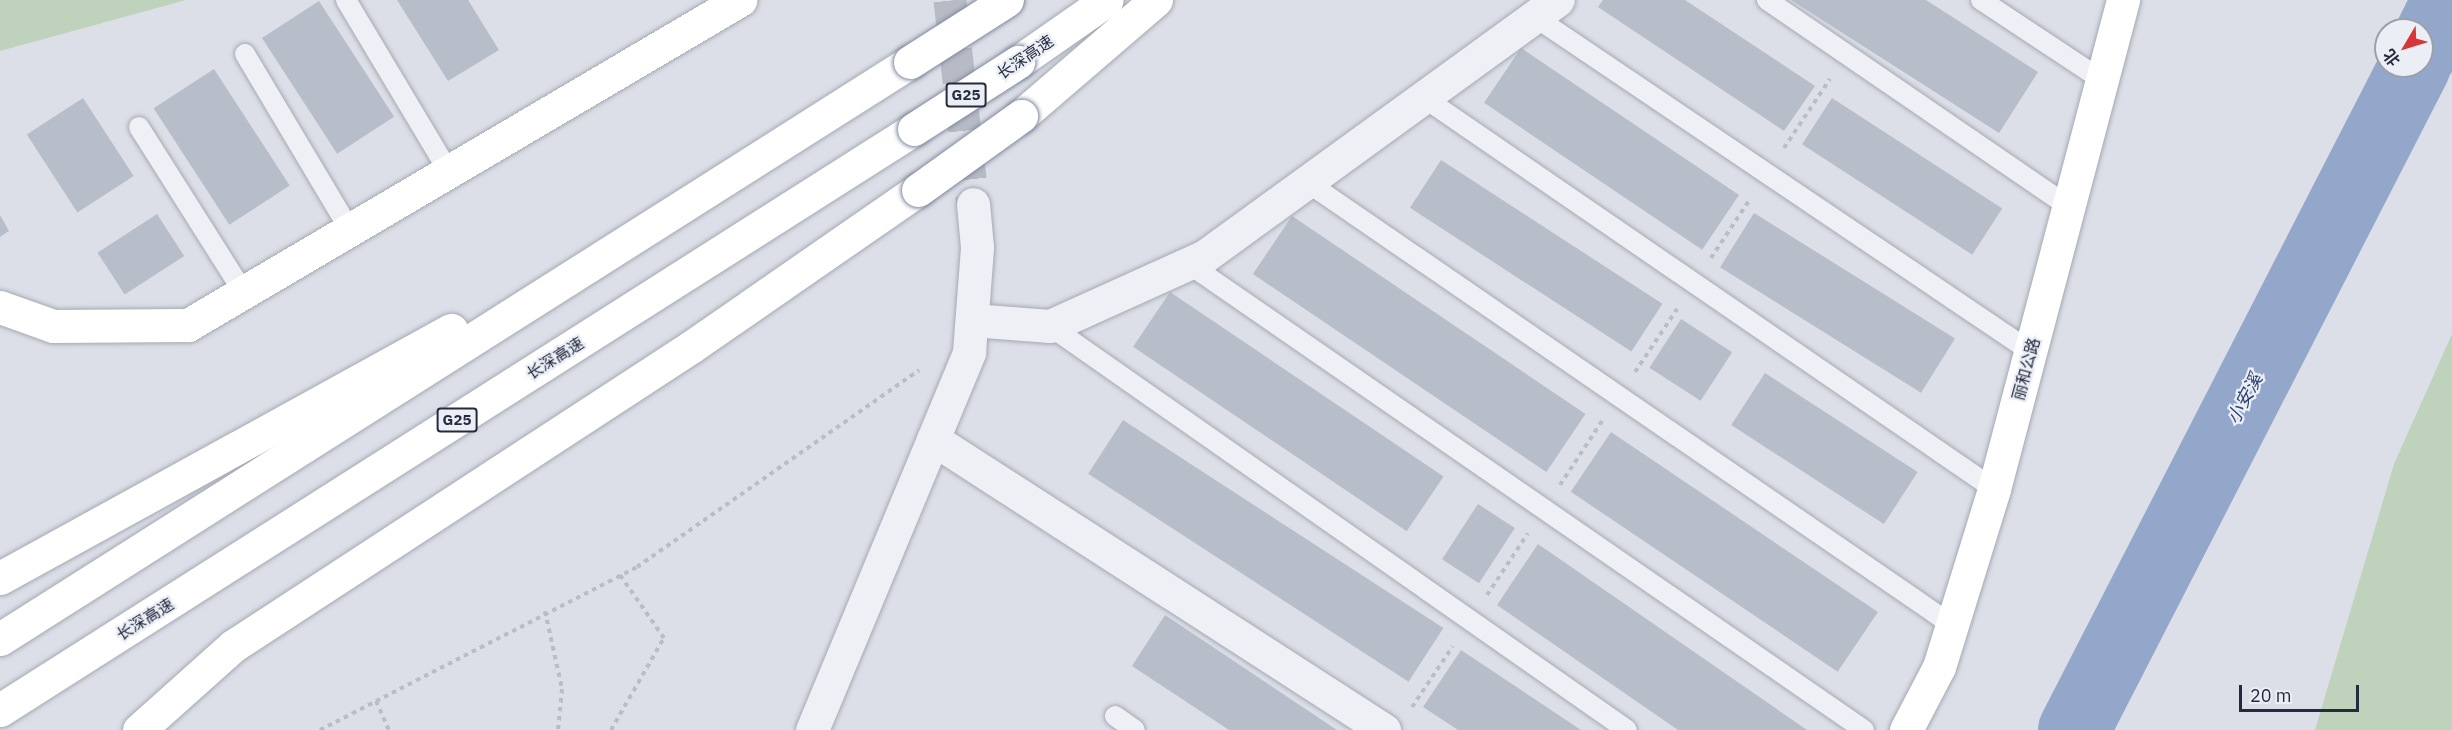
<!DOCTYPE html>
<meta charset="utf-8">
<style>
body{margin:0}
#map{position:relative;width:2452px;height:730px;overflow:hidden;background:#dcdfe7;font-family:"IBM Plex Sans","Noto Sans SC",sans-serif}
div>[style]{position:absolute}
.green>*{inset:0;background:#bfd2bc}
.river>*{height:72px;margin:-36px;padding:0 36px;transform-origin:36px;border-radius:36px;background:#93a7cb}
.building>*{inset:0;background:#b8bdca;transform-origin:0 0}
.street-tunnel>*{height:33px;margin-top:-16.5px;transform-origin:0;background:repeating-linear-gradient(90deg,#b7bbc5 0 33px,transparent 0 49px)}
.path>*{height:4px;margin-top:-2px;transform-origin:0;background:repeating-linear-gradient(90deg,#b9bdc5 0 4.5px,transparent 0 9px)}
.roads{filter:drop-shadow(0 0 2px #a5a9b4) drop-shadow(0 0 2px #a5a9b4)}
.lane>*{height:20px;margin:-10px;padding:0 10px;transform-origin:10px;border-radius:10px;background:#eef0f5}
.street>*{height:33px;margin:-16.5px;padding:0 16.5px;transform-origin:16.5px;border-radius:16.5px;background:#eef0f5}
.secondary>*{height:33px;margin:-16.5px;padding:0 16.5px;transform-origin:16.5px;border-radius:16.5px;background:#fff}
.highway>*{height:33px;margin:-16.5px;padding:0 16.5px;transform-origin:16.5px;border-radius:16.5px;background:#fff}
.bridges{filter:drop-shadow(0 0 2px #828a9f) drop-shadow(0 0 2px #828a9f)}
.highway-bridge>*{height:33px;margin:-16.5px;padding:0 16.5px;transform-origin:16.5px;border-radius:16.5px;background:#fff}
span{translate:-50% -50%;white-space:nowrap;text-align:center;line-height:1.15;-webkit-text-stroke:4.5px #ebeef5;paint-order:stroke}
.shield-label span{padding:2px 4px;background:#ebeef5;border:2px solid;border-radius:4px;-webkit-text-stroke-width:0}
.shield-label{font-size:15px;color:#242b3e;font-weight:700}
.street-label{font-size:16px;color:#242b3e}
.water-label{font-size:18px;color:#2c4375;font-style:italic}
.north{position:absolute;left:2374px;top:18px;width:60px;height:60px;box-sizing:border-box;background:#ebeef5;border:2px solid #9ba0ac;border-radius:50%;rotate:232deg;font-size:16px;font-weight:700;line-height:24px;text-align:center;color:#242b3e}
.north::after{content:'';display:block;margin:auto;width:21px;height:27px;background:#d83539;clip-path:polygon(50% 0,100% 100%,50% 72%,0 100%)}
.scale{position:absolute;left:2239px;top:685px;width:120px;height:27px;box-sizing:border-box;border:3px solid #242b3e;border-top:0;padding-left:8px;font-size:18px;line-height:21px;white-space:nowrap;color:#242b3e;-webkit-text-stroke:4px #ebeef5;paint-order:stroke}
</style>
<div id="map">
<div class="green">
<div style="clip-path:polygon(0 0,186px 0,0 51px)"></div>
<div style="clip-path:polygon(2452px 334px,2452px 730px,2315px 730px,2394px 464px)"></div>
</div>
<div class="river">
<div style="left:2422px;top:52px;width:58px;rotate:-63.4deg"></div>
<div style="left:2074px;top:730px;width:746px;rotate:-62.82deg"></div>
</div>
<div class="building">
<div style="clip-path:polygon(397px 0,468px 0,499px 50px,448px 81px)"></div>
<div style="clip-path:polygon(1603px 0,1685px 0,1815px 86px,1784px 131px,1598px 7px)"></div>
<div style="clip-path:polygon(1791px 0,1926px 0,2038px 72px,1999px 133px)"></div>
<div style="left:319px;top:1px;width:138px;height:68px;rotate:57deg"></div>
<div style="left:1521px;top:48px;width:263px;height:66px;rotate:34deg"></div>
<div style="left:214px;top:69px;width:139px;height:72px;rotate:57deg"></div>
<div style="left:83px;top:98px;width:93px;height:67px;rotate:57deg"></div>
<div style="left:1832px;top:98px;width:203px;height:55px;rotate:33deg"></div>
<div style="left:1441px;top:160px;width:264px;height:57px;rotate:33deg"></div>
<div style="left:1754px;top:213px;width:237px;height:64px;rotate:32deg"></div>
<div style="left:157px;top:214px;width:50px;height:71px;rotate:57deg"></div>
<div style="clip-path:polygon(0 215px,9px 231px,0 237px)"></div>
<div style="left:1292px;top:216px;width:354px;height:70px;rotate:34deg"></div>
<div style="left:1170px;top:292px;width:330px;height:66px;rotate:34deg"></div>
<div style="left:1681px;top:319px;width:61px;height:58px;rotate:33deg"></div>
<div style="left:1765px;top:373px;width:182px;height:62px;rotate:33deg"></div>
<div style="left:1123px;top:420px;width:382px;height:64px;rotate:33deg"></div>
<div style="left:1611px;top:432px;width:322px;height:72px;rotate:34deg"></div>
<div style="left:1478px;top:504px;width:44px;height:66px;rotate:33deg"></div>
<div style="clip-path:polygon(1538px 544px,1807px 730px,1678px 730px,1497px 605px)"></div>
<div style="clip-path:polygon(1165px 615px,1337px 730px,1229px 730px,1132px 666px)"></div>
<div style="clip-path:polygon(1461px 650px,1581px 730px,1458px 730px,1423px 707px)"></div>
</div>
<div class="street-tunnel">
<div style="left:950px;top:0;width:205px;rotate:83.6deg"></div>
</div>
<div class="path">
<div style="left:1784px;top:148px;width:83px;rotate:-56.3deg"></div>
<div style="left:1711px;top:258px;width:71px;rotate:-56.5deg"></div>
<div style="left:1635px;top:372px;width:76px;rotate:-56.3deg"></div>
<div style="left:1560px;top:485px;width:77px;rotate:-56.7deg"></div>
<div style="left:1487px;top:595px;width:74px;rotate:-56.5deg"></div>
<div style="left:545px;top:611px;width:80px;rotate:77.7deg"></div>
<div style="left:562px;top:689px;width:41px;rotate:95.6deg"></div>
<div style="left:376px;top:701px;width:32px;rotate:66deg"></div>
<div style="left:1412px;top:707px;width:73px;rotate:-56.1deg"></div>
<div style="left:320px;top:730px;width:356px;rotate:-27.2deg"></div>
<div style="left:637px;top:567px;width:344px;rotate:-34.9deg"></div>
<div style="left:611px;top:730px;width:106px;rotate:-60.1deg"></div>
<div style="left:664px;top:638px;width:77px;rotate:-124.9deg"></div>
</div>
<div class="roads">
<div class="lane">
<div style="left:346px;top:0;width:200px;rotate:59.1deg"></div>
<div style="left:1767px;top:0;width:366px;rotate:34.4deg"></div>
<div style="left:1981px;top:0;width:145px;rotate:33.5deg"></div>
<div style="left:1535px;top:17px;width:597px;rotate:34.01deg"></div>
<div style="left:245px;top:54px;width:205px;rotate:59.2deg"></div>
<div style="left:1423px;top:97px;width:693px;rotate:34.47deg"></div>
<div style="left:139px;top:127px;width:196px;rotate:57.7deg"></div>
<div style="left:1307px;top:182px;width:782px;rotate:34.48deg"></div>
<div style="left:1189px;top:264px;width:820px;rotate:34.62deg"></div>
<div style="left:1050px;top:326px;width:704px;rotate:35deg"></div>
<div style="left:1115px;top:716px;width:24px;rotate:35deg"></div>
</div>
<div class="street">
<div style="left:972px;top:320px;width:78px;rotate:4.4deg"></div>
<div style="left:1050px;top:326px;width:170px;rotate:-24.3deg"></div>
<div style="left:1205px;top:256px;width:436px;rotate:-36deg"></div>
<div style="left:933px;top:439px;width:537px;rotate:32.83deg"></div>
<div style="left:812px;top:730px;width:409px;rotate:-67.4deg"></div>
<div style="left:969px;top:352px;width:105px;rotate:-85.6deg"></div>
<div style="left:977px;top:247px;width:43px;rotate:-95.3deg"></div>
</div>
<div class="secondary">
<div style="left:0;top:307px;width:56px;rotate:19.7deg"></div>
<div style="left:53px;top:326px;width:135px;rotate:-0.4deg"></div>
<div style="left:188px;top:325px;width:641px;rotate:-30.49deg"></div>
<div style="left:1906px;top:730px;width:71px;rotate:-62.4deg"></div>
<div style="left:1939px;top:667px;width:186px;rotate:-72.8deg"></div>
<div style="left:1994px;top:489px;width:506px;rotate:-75.22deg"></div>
</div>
<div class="highway">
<div style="left:1018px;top:62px;width:108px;rotate:-34.9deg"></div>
<div style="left:1021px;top:116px;width:178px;rotate:-40.7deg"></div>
<div style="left:0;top:578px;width:515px;rotate:-28.81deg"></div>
<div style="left:0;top:639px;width:1078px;rotate:-32.38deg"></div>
<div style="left:0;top:710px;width:1083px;rotate:-32.44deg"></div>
<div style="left:139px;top:730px;width:126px;rotate:-41.8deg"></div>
<div style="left:233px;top:646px;width:547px;rotate:-33.14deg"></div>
<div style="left:691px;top:347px;width:276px;rotate:-34.7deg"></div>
</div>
</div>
<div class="bridges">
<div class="highway-bridge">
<div style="left:910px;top:62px;width:115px;rotate:-32.6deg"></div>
<div style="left:914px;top:129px;width:124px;rotate:-32.8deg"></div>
<div style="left:918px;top:190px;width:127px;rotate:-35.7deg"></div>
</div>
</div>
<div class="shield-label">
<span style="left:966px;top:95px">G25</span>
<span style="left:457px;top:420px">G25</span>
</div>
<div class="street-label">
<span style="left:1025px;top:57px;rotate:-34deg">长深高速</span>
<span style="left:555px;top:358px;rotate:-32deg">长深高速</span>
<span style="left:2026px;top:369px;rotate:-75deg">丽和公路</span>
<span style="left:145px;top:619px;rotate:-32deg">长深高速</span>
</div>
<div class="water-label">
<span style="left:2245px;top:399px;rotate:-62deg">小安溪</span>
</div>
<div class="north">北</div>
<div class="scale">20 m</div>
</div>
